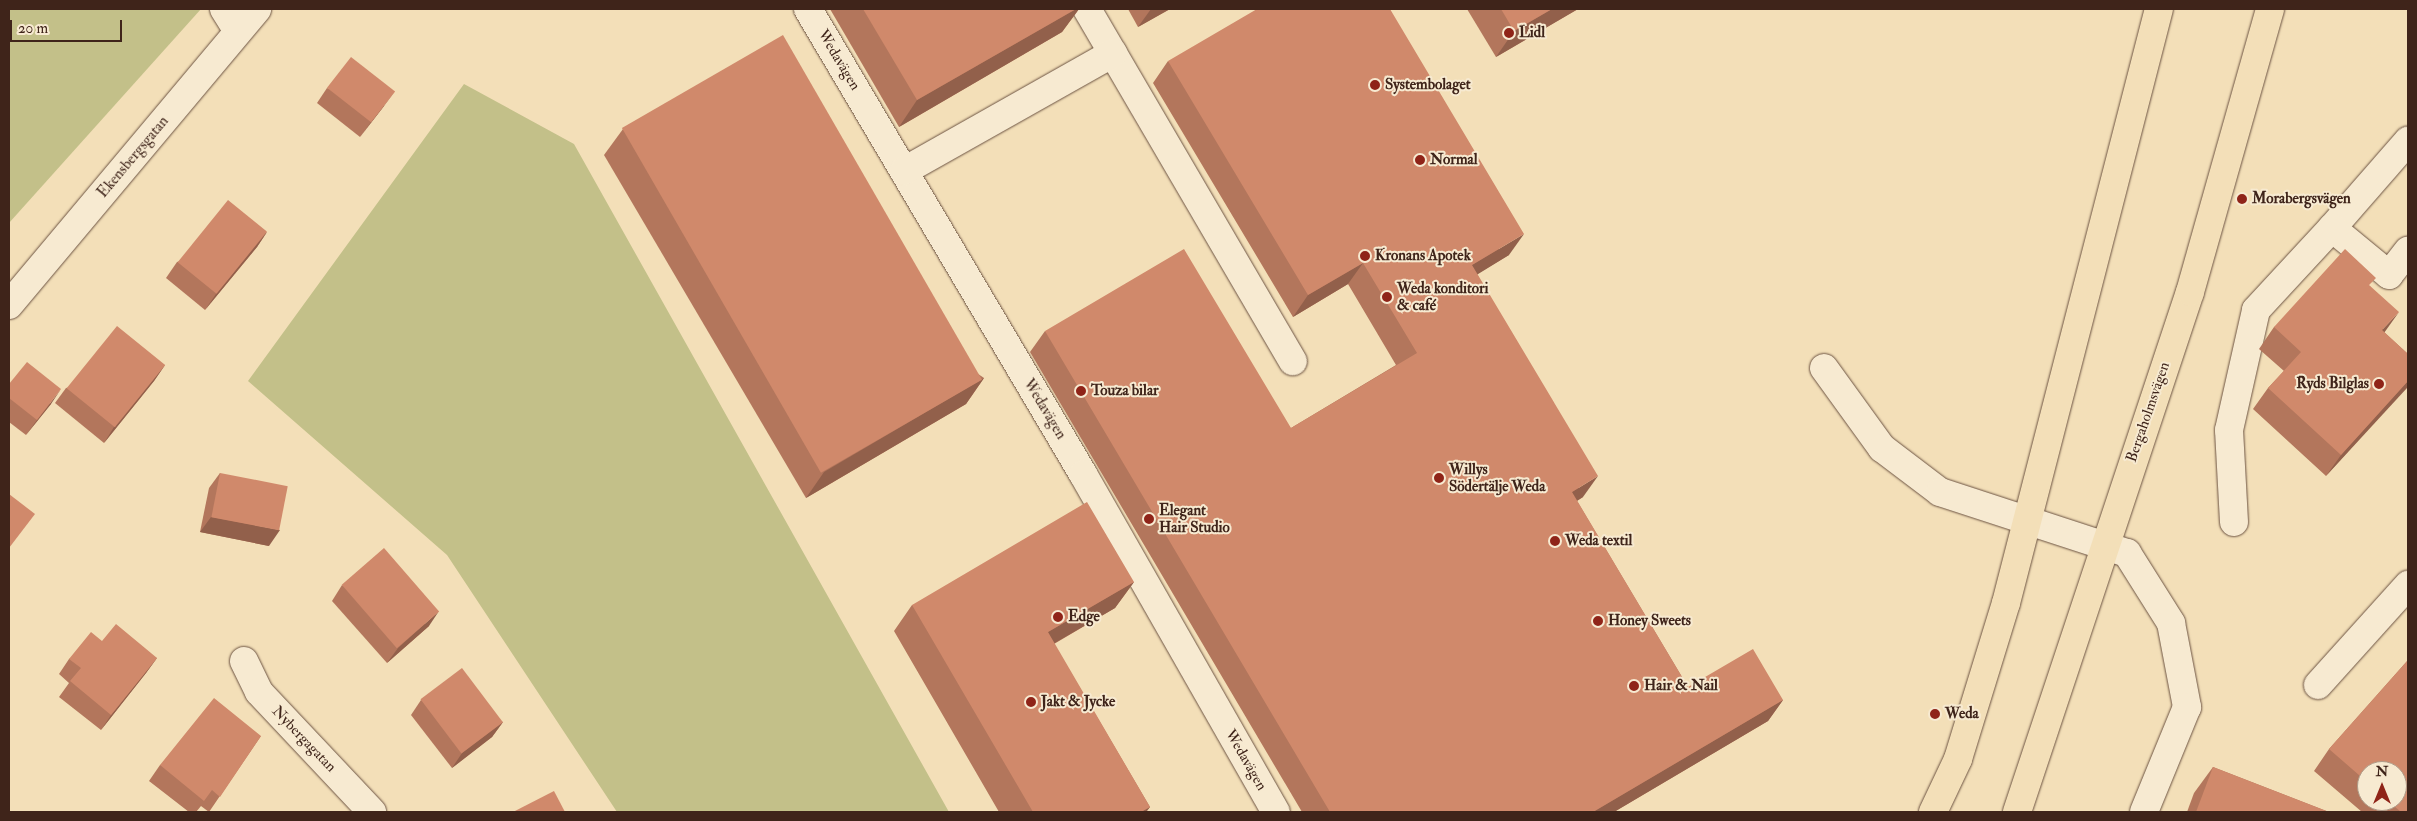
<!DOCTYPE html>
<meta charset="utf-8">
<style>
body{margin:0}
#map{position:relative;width:2417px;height:821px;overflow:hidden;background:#f3dfb8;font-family:"IM FELL Double Pica",serif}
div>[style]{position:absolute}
.green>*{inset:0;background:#c3c089}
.roads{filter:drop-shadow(0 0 1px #6c5342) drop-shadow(0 0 1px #6c5342)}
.minor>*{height:28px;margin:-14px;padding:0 14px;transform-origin:14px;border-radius:14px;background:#f7ead1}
.major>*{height:28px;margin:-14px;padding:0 14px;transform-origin:14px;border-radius:14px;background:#f3dfb8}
.wall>*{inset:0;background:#b3765c}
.shaded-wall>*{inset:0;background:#92604b}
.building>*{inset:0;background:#d0896b;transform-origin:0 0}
.dots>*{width:14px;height:14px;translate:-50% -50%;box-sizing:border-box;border:2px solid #f7ead1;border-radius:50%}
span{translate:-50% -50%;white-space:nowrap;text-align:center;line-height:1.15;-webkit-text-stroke:4px #f7ead1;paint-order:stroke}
.poi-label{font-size:15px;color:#3f241a;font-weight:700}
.left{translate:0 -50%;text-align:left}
.right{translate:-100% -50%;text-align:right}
.street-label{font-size:15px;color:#3f241a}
.frame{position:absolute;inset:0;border:10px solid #3f241a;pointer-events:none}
.north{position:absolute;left:2357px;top:761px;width:50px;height:50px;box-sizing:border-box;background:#f7ead1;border:1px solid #ad9b88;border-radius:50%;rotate:0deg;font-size:14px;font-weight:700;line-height:20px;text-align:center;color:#3f241a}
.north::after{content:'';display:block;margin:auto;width:18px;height:22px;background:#8f2418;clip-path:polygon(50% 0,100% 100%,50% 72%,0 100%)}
.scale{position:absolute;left:10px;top:20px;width:112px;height:22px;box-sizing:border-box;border:2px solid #3f241a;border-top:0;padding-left:6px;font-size:15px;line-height:18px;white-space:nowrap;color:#3f241a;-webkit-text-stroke:4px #f7ead1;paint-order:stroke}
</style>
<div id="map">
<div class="green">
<div style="clip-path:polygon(9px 9px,201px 9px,9px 223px)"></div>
<div style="clip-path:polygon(464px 84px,574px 144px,949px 812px,617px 812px,447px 555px,248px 381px)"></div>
</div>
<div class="roads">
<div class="minor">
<div style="left:224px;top:9px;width:26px;rotate:58deg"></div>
<div style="left:808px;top:9px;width:540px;rotate:59.4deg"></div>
<div style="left:1083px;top:474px;width:389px;rotate:60.3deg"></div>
<div style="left:1087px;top:9px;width:408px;rotate:59.7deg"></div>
<div style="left:904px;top:171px;width:240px;rotate:-29.4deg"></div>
<div style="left:2332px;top:228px;width:116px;rotate:-48.9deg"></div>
<div style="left:9px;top:305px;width:386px;rotate:-50deg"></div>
<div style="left:1824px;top:368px;width:99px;rotate:54.1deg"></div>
<div style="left:1882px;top:448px;width:73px;rotate:37.2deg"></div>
<div style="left:1940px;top:492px;width:197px;rotate:18.1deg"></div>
<div style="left:2127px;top:553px;width:83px;rotate:57.8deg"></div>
<div style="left:2171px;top:623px;width:86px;rotate:79.2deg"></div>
<div style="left:2187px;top:707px;width:113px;rotate:112.3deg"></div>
<div style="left:2234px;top:522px;width:92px;rotate:-93.1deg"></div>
<div style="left:2229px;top:430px;width:123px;rotate:-77.3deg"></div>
<div style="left:2256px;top:310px;width:112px;rotate:-47.2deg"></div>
<div style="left:2332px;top:228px;width:74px;rotate:39.5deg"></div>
<div style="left:2389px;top:275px;width:31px;rotate:-52deg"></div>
<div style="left:244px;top:661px;width:34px;rotate:64deg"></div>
<div style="left:259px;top:692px;width:165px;rotate:46.7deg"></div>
<div style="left:2318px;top:685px;width:135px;rotate:-48deg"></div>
</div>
<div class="major">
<div style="left:1933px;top:812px;width:59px;rotate:-64.7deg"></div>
<div style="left:1958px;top:759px;width:163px;rotate:-72.9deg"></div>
<div style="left:2006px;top:603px;width:613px;rotate:-75.56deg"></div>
<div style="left:2017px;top:812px;width:548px;rotate:-71.6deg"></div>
<div style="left:2190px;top:292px;width:294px;rotate:-74.2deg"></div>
</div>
</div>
<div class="wall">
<div style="clip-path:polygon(830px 9px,1079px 9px,1062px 32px,899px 127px)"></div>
<div style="clip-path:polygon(1128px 9px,1170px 9px,1138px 27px)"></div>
<div style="clip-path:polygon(1467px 9px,1578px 9px,1496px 57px)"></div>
<div style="clip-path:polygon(1168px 61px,1509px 255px,1477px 274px,1583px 497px,1577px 501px,1688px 687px,1783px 700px,1768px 721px,1614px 812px,1302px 812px,1030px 352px,1045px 331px,1291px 428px,1396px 365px,1348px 284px,1293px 317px,1153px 83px)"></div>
<div style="clip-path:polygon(327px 88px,384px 106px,360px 137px,317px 103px)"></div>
<div style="clip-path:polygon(623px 129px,984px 378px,966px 404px,806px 498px,604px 155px)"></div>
<div style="clip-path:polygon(267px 232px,257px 247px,205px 310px,166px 278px,177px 262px)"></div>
<div style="clip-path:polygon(2370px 286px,2384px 332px,2408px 354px,2408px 385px,2326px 476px,2253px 409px,2268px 388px,2284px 371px,2259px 349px,2274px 327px)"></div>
<div style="clip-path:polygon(165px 365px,154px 381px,104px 443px,55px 403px,66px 388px)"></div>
<div style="clip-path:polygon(9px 384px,51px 404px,26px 435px,9px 422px)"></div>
<div style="clip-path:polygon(220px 473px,269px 546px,200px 532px,209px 488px)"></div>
<div style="clip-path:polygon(1134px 582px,1115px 608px,1054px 644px,1150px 807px,1146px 812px,999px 812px,894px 631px,912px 605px)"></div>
<div style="clip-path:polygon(342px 585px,429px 626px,387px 663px,332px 601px)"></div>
<div style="clip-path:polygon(102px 641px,157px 658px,146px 673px,101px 730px,59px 697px,69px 683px,59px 674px,69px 659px)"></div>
<div style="clip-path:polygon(evenodd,2408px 660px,2408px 812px,2362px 812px,2314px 771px,2329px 749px,2408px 660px,2367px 771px,2397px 771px,2397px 801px,2367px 801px,2367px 771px)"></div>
<div style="clip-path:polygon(421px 700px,503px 722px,492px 737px,452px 768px,411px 715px)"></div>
<div style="clip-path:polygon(261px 736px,209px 812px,201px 806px,196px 812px,189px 812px,149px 781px,160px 765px)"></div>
<div style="clip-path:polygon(2213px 767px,2329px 812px,2187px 812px,2194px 793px)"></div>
</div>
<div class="shaded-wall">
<div style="clip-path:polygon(1076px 9px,1079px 9px,1062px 32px,899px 127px,917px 100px)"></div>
<div style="clip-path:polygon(1151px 9px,1170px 9px,1138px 27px)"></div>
<div style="clip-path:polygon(1552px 9px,1578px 9px,1496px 57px,1514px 31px)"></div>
<div style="clip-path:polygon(395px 91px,384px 106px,360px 137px,371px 122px)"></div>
<div style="clip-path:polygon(267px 232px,257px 247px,205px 310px,216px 294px)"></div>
<div style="clip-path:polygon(1524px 234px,1509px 255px,1457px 287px,1472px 265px)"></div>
<div style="clip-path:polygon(1363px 263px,1348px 284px,1293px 317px,1308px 295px)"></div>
<div style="clip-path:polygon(2399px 312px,2384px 333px,2382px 330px)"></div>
<div style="clip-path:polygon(165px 365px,154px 381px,104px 443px,114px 427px)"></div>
<div style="clip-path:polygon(984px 378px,966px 404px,806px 498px,824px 472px)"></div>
<div style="clip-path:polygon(2408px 381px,2408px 385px,2407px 388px,2326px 476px,2341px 455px)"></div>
<div style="clip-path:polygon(61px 389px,51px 404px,26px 435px,37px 420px)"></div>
<div style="clip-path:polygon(1598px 476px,1583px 497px,1557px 513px,1572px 492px)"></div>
<div style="clip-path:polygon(211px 517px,280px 530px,269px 546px,200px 532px)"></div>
<div style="clip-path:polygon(1134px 582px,1115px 608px,1029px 658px,1048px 632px)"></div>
<div style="clip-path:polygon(439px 611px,429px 626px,387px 663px,398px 648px)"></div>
<div style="clip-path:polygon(157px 658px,146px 673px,101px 730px,111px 715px)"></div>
<div style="clip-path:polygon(1783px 700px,1768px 721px,1614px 812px,1593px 812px)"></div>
<div style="clip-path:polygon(503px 722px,492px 737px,452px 768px,462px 753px)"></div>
<div style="clip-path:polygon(1150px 807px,1146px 812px,1141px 812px)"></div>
</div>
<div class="building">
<div style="clip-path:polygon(863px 9px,1076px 9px,917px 100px)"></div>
<div style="clip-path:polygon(1257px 9px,1390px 9px,1524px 234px,1472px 265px,1598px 476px,1572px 492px,1688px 687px,1753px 649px,1783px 700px,1593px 812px,1330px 812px,1045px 331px,1184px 249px,1291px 428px,1417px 353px,1363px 263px,1308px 295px,1168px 61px)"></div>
<div style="clip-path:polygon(1501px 9px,1552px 9px,1514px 31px)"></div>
<div style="left:783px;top:35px;width:398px;height:186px;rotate:60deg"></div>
<div style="left:351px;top:57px;width:56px;height:39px;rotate:38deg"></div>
<div style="left:228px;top:200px;width:50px;height:80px;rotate:39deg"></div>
<div style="clip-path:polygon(2345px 249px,2376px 278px,2369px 285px,2399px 312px,2382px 330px,2408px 354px,2408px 381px,2341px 455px,2268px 388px,2301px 352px,2274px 327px)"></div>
<div style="left:117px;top:326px;width:62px;height:80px;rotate:39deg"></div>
<div style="clip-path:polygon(27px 362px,61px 389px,37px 420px,9px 398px,9px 384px)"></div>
<div style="left:220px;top:473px;width:69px;height:45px;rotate:11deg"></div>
<div style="clip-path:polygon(9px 494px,35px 514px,9px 548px)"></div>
<div style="clip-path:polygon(1087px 502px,1134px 582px,1048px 632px,1150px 807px,1141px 812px,1033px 812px,912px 605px)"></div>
<div style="left:384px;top:548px;width:84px;height:56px;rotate:49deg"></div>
<div style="clip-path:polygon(116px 624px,157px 658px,111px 715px,70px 681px,81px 668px,69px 659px,91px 632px,102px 641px)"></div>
<div style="clip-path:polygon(2408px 660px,2408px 812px,2401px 812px,2388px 801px,2397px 801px,2397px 771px,2367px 771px,2367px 782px,2329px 749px)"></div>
<div style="left:462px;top:668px;width:68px;height:52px;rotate:53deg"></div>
<div style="clip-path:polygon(214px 698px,261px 736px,220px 797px,212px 790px,204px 801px,160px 765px)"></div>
<div style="clip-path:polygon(2213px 767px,2329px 812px,2196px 812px)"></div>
<div style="clip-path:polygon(554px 791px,565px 812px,513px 812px)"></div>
</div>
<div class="dots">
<div style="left:1509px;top:33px;background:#8f2418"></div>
<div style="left:1375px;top:85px;background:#8f2418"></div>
<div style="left:1420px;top:160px;background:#8f2418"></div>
<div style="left:2242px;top:199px;background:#8f2418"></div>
<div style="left:1365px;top:256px;background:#8f2418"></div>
<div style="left:1387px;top:297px;background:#8f2418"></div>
<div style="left:2379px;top:384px;background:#8f2418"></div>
<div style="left:1081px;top:391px;background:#8f2418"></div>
<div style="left:1439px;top:478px;background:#8f2418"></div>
<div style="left:1149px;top:519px;background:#8f2418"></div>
<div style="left:1555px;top:541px;background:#8f2418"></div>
<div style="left:1058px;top:617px;background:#8f2418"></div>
<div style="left:1598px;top:621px;background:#8f2418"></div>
<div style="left:1634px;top:686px;background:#8f2418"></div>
<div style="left:1031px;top:702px;background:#8f2418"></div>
<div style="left:1935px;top:714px;background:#8f2418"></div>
</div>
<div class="poi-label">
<span class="left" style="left:1519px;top:33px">Lidl</span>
<span class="left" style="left:1385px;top:85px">Systembolaget</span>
<span class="left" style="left:1430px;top:160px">Normal</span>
<span class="left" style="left:2252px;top:199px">Morabergsvägen</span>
<span class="left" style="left:1375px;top:256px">Kronans Apotek</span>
<span class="left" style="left:1397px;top:297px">Weda konditori<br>&amp; café</span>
<span class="right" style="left:2369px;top:384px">Ryds Bilglas</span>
<span class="left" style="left:1091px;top:391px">Touza bilar</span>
<span class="left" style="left:1449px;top:478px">Willys<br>Södertälje Weda</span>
<span class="left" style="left:1159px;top:519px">Elegant<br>Hair Studio</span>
<span class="left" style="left:1565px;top:541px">Weda textil</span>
<span class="left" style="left:1068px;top:617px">Edge</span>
<span class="left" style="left:1608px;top:621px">Honey Sweets</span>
<span class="left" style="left:1644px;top:686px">Hair &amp; Nail</span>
<span class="left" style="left:1041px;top:702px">Jakt &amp; Jycke</span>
<span class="left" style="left:1945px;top:714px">Weda</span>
</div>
<div class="street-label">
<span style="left:839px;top:60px;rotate:59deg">Wedavägen</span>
<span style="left:133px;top:157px;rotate:-50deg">Ekensbergsgatan</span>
<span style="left:1045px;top:409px;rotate:59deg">Wedavägen</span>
<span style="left:2148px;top:412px;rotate:-71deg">Bergaholmsvägen</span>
<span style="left:304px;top:739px;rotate:46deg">Nybergagatan</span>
<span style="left:1246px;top:760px;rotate:60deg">Wedavägen</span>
</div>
<div class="frame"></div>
<div class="north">N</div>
<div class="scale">20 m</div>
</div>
